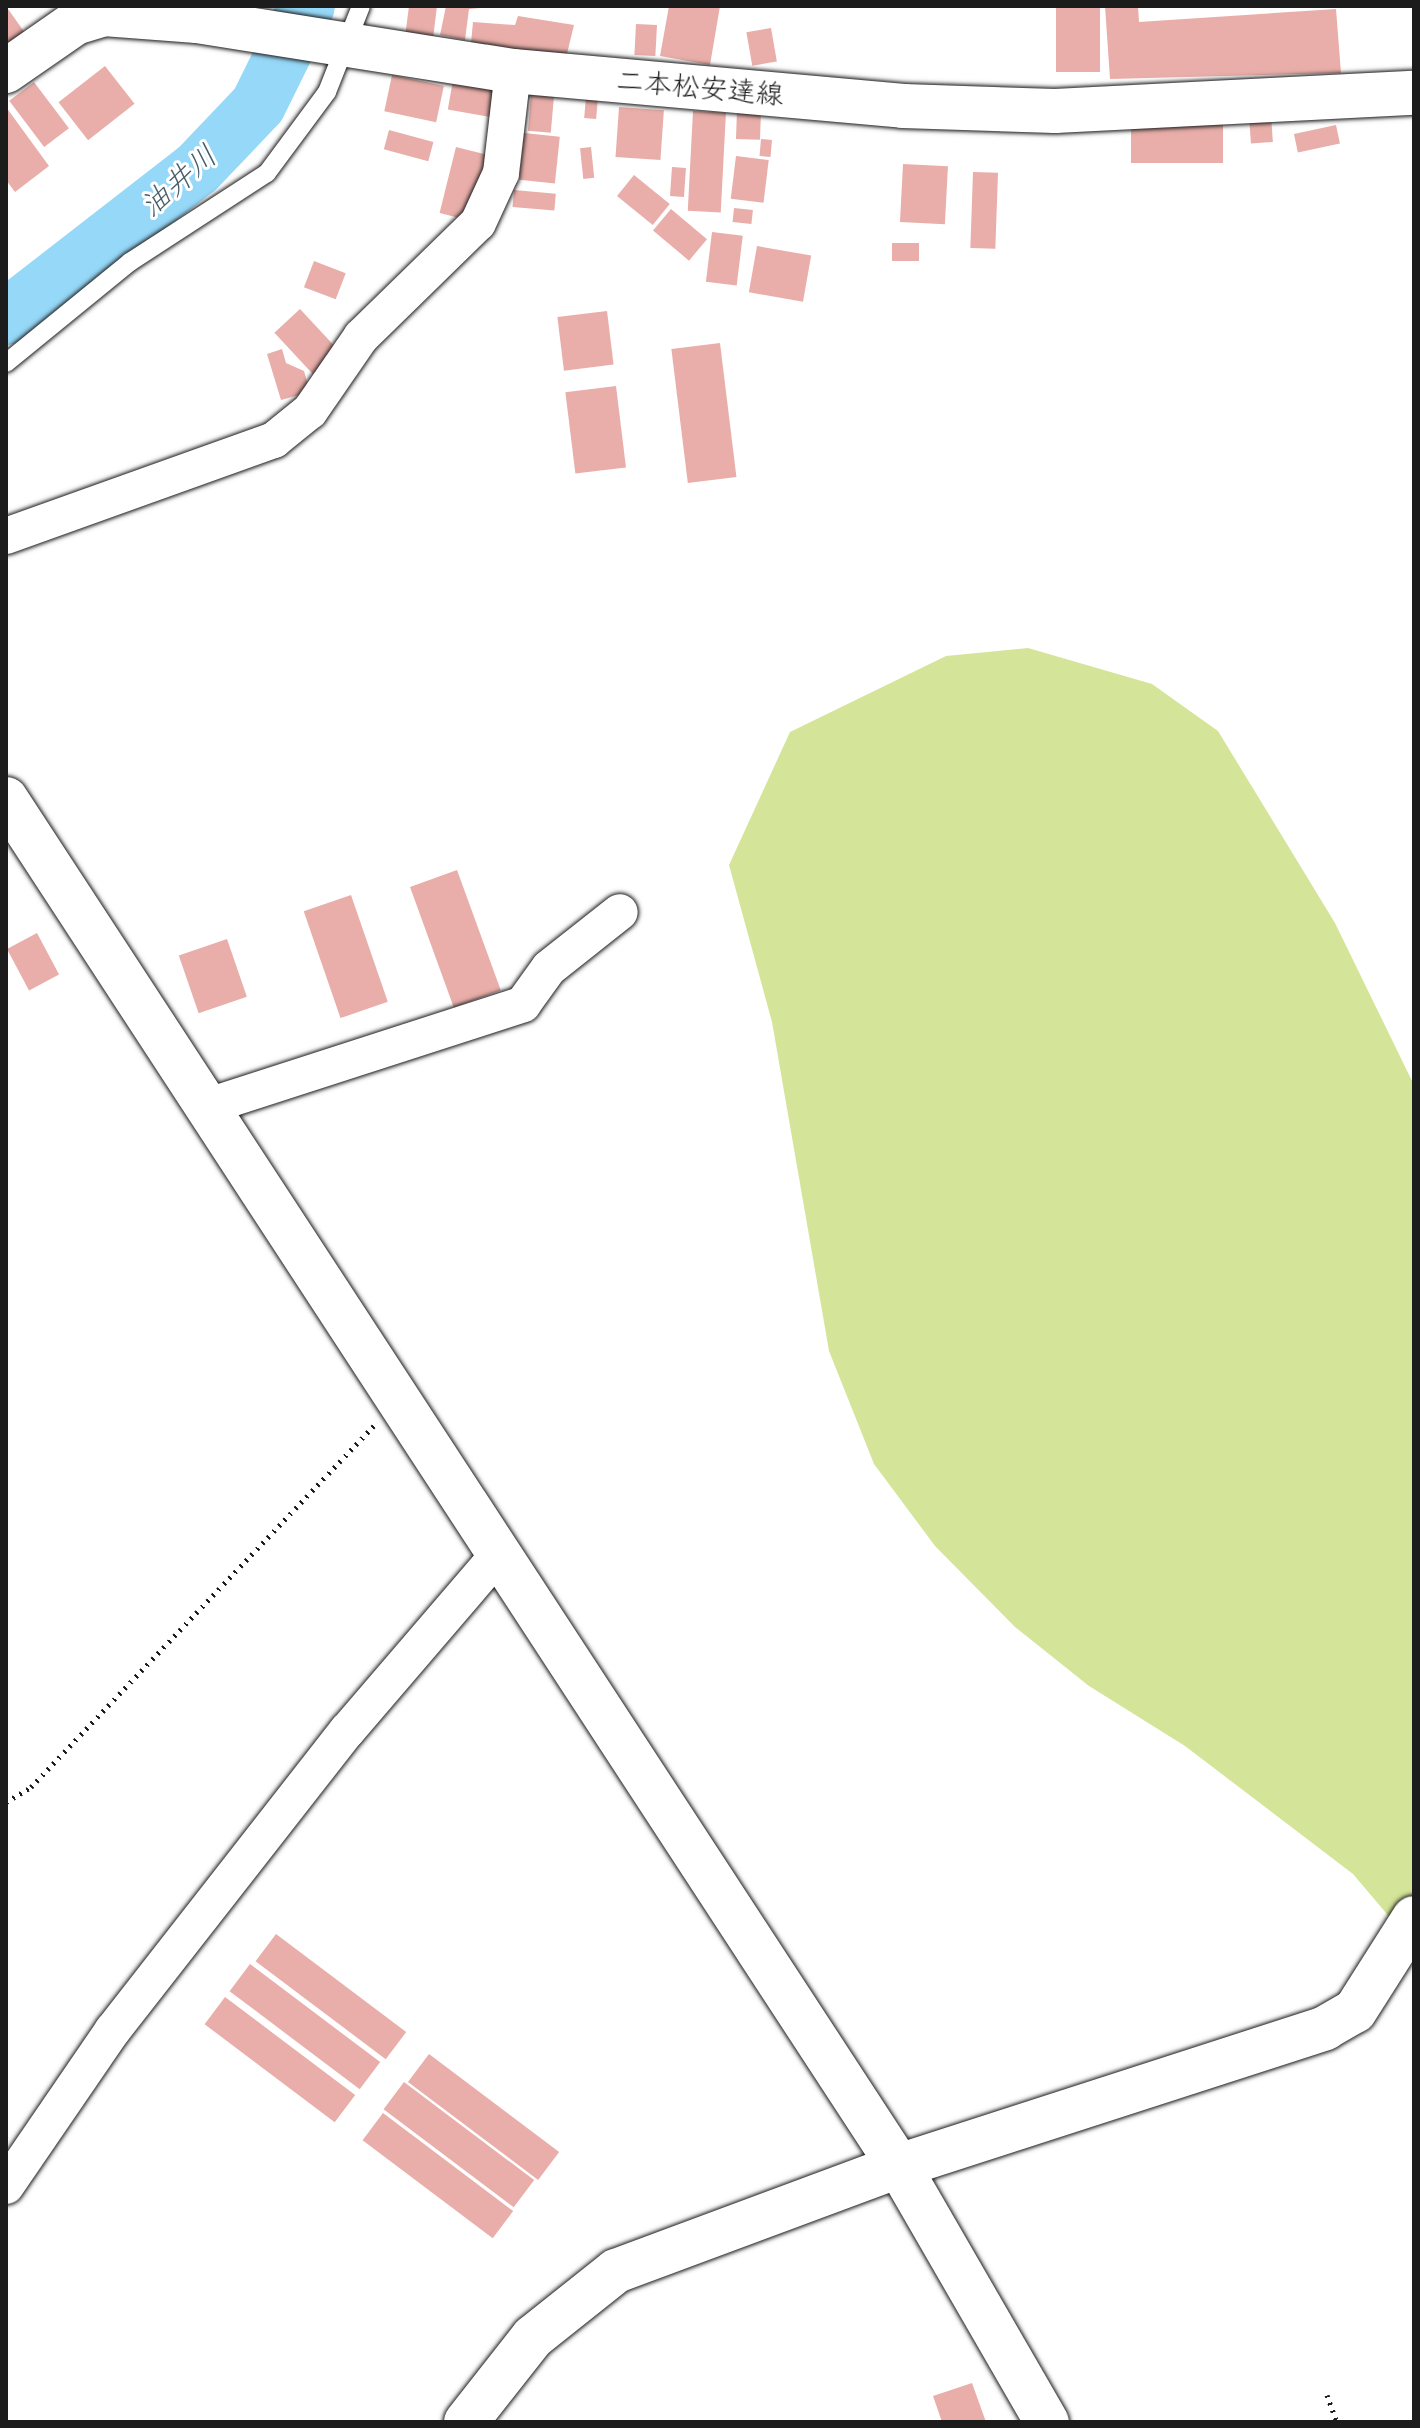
<!DOCTYPE html>
<meta charset="utf-8">
<style>
body{margin:0}
#map{position:relative;width:1420px;height:2428px;overflow:hidden;background:#fff;font-family:Delius,"Klee One",sans-serif}
div>[style]{position:absolute}
.green>*{inset:0;background:#d4e599}
.river>*{height:56px;margin:-28px;padding:0 28px;transform-origin:28px;border-radius:28px;background:#96d8f8}
.building>*{inset:0;background:#e9aea9;transform-origin:0 0}
.path>*{height:5px;margin-top:-2.5px;transform-origin:0;background:repeating-linear-gradient(90deg,#1c1c1c 0 2px,transparent 0 8px)}
.roads{filter:drop-shadow(0 0 2px #1c1c1c) drop-shadow(0 0 2px #1c1c1c)}
.lane>*{height:18px;margin:-9px;padding:0 9px;transform-origin:9px;border-radius:9px;background:#fff}
.street>*{height:36px;margin:-18px;padding:0 18px;transform-origin:18px;border-radius:18px;background:#fff}
.secondary>*{height:44px;margin:-22px;padding:0 22px;transform-origin:22px;border-radius:22px;background:#fff}
span{translate:-50% -50%;white-space:nowrap;text-align:center;line-height:1.15;-webkit-text-stroke:6px #fff;paint-order:stroke}
.street-label{font-size:28px;color:#1c1c1c}
.water-label{font-size:30px;color:#475e69;font-style:italic}
.frame{position:absolute;inset:0;border:8px solid #1c1c1c;pointer-events:none}
</style>
<div id="map">
<div class="green">
<div style="clip-path:polygon(1028px 648px,1152px 684px,1218px 731px,1335px 923px,1414px 1085px,1414px 1946px,1353px 1874px,1185px 1746px,1089px 1686px,1015px 1627px,935px 1546px,874px 1464px,829px 1351px,772px 1022px,729px 865px,790px 732px,946px 656px)"></div>
</div>
<div class="river">
<div style="left:6px;top:317px;width:242px;rotate:-37.8deg"></div>
<div style="left:197px;top:169px;width:88px;rotate:-46.4deg"></div>
<div style="left:258px;top:105px;width:110px;rotate:-63.7deg"></div>
</div>
<div class="building">
<div style="clip-path:polygon(409px 6px,437px 6px,433px 39px,405px 37px)"></div>
<div style="clip-path:polygon(446px 6px,503px 6px,469px 9px,465px 40px,440px 35px)"></div>
<div style="clip-path:polygon(669px 6px,720px 6px,710px 65px,660px 56px)"></div>
<div style="left:1056px;top:6px;width:44px;height:66px"></div>
<div style="clip-path:polygon(1105px 6px,1138px 6px,1139px 22px,1336px 9px,1341px 73px,1110px 79px)"></div>
<div style="clip-path:polygon(8px 9px,30px 40px,6px 57px,6px 10px)"></div>
<div style="clip-path:polygon(518px 16px,574px 25px,566px 58px,471px 43px,473px 22px,515px 25px)"></div>
<div style="left:636px;top:24px;width:21px;height:31px;rotate:3deg"></div>
<div style="left:771px;top:28px;width:34px;height:25px;rotate:80deg"></div>
<div style="left:105px;top:66px;width:48px;height:59px;rotate:52deg"></div>
<div style="left:392px;top:75px;width:53px;height:37px;rotate:12deg"></div>
<div style="left:453px;top:80px;width:46px;height:30px;rotate:10deg"></div>
<div style="left:34px;top:82px;width:58px;height:31px;rotate:53deg"></div>
<div style="left:531px;top:95px;width:23px;height:36px;rotate:5deg"></div>
<div style="left:586px;top:97px;width:12px;height:21px;rotate:5deg"></div>
<div style="clip-path:polygon(6px 107px,49px 166px,15px 192px,6px 180px)"></div>
<div style="left:619px;top:107px;width:45px;height:50px;rotate:4deg"></div>
<div style="left:737px;top:110px;width:24px;height:29px;rotate:2deg"></div>
<div style="left:693px;top:111px;width:33px;height:100px;rotate:3deg"></div>
<div style="left:1271px;top:115px;width:27px;height:22px;rotate:86deg"></div>
<div style="left:1131px;top:124px;width:92px;height:39px"></div>
<div style="left:1336px;top:125px;width:19px;height:43px;rotate:78deg"></div>
<div style="left:389px;top:130px;width:46px;height:20px;rotate:15deg"></div>
<div style="left:524px;top:133px;width:36px;height:47px;rotate:6deg"></div>
<div style="left:761px;top:139px;width:11px;height:17px;rotate:5deg"></div>
<div style="left:456px;top:147px;width:34px;height:68px;rotate:14deg"></div>
<div style="left:591px;top:147px;width:31px;height:11px;rotate:84deg"></div>
<div style="left:736px;top:156px;width:33px;height:43px;rotate:7deg"></div>
<div style="left:903px;top:164px;width:45px;height:58px;rotate:3deg"></div>
<div style="left:672px;top:167px;width:14px;height:29px;rotate:4deg"></div>
<div style="left:973px;top:172px;width:25px;height:76px;rotate:2deg"></div>
<div style="left:634px;top:175px;width:46px;height:27px;rotate:39deg"></div>
<div style="left:514px;top:190px;width:42px;height:17px;rotate:5deg"></div>
<div style="left:734px;top:208px;width:19px;height:14px;rotate:6deg"></div>
<div style="left:671px;top:209px;width:47px;height:28px;rotate:40deg"></div>
<div style="left:712px;top:232px;width:31px;height:50px;rotate:7deg"></div>
<div style="left:892px;top:243px;width:27px;height:18px"></div>
<div style="left:757px;top:246px;width:55px;height:47px;rotate:10deg"></div>
<div style="left:314px;top:261px;width:34px;height:28px;rotate:21deg"></div>
<div style="left:300px;top:309px;width:59px;height:35px;rotate:47deg"></div>
<div style="left:607px;top:311px;width:54px;height:50px;rotate:83deg"></div>
<div style="left:720px;top:343px;width:135px;height:49px;rotate:83deg"></div>
<div style="clip-path:polygon(282px 349px,286px 363px,304px 371px,310px 392px,281px 400px,267px 354px)"></div>
<div style="left:616px;top:386px;width:82px;height:51px;rotate:83deg"></div>
<div style="left:457px;top:870px;width:128px;height:50px;rotate:70deg"></div>
<div style="left:351px;top:895px;width:113px;height:50px;rotate:71deg"></div>
<div style="left:37px;top:933px;width:47px;height:34px;rotate:62deg"></div>
<div style="left:227px;top:939px;width:61px;height:51px;rotate:71deg"></div>
<div style="left:276px;top:1934px;width:163px;height:34px;rotate:37deg"></div>
<div style="left:250px;top:1964px;width:163px;height:34px;rotate:37deg"></div>
<div style="left:225px;top:1997px;width:163px;height:34px;rotate:37deg"></div>
<div style="left:429px;top:2054px;width:163px;height:35px;rotate:37deg"></div>
<div style="left:404px;top:2082px;width:163px;height:34px;rotate:37deg"></div>
<div style="left:383px;top:2113px;width:163px;height:34px;rotate:37deg"></div>
<div style="clip-path:polygon(972px 2383px,986px 2422px,942px 2422px,933px 2396px)"></div>
</div>
<div class="path">
<div style="left:6px;top:1802px;width:29px;rotate:-31deg"></div>
<div style="left:31px;top:1787px;width:499px;rotate:-46.5deg"></div>
<div style="left:1327px;top:2395px;width:29px;rotate:70deg"></div>
</div>
<div class="roads">
<div class="lane">
<div style="left:6px;top:363px;width:160px;rotate:-39.2deg"></div>
<div style="left:130px;top:262px;width:163px;rotate:-33deg"></div>
<div style="left:267px;top:173px;width:101px;rotate:-53.5deg"></div>
<div style="left:327px;top:92px;width:92px;rotate:-68.4deg"></div>
</div>
<div class="street">
<div style="left:6px;top:536px;width:285px;rotate:-19.7deg"></div>
<div style="left:274px;top:440px;width:46px;rotate:-38.9deg"></div>
<div style="left:310px;top:411px;width:90px;rotate:-55.4deg"></div>
<div style="left:361px;top:337px;width:163px;rotate:-44.3deg"></div>
<div style="left:478px;top:223px;width:55px;rotate:-65.3deg"></div>
<div style="left:501px;top:173px;width:103px;rotate:-83.3deg"></div>
<div style="left:205px;top:1107px;width:334px;rotate:-17.9deg"></div>
<div style="left:523px;top:1004px;width:44px;rotate:-54.2deg"></div>
<div style="left:549px;top:968px;width:90px;rotate:-38.3deg"></div>
<div style="left:6px;top:2186px;width:189px;rotate:-55.6deg"></div>
<div style="left:113px;top:2030px;width:380px;rotate:-52deg"></div>
<div style="left:347px;top:1731px;width:230px;rotate:-49.4deg"></div>
</div>
<div class="secondary">
<div style="left:6px;top:71px;width:84px;rotate:-34.8deg"></div>
<div style="left:75px;top:23px;width:30px;rotate:-17deg"></div>
<div style="left:104px;top:14px;width:93px;rotate:4.3deg"></div>
<div style="left:197px;top:21px;width:320px;rotate:9deg"></div>
<div style="left:513px;top:71px;width:392px;rotate:5.1deg"></div>
<div style="left:903px;top:106px;width:152px;rotate:1.9deg"></div>
<div style="left:1055px;top:111px;width:359px;rotate:-2.9deg"></div>
<div style="left:6px;top:799px;width:1633px;rotate:56.85deg"></div>
<div style="left:899px;top:2166px;width:296px;rotate:60deg"></div>
<div style="left:466px;top:2422px;width:108px;rotate:-51.8deg"></div>
<div style="left:533px;top:2337px;width:106px;rotate:-38.5deg"></div>
<div style="left:616px;top:2271px;width:302px;rotate:-20.4deg"></div>
<div style="left:899px;top:2166px;width:448px;rotate:-17.9deg"></div>
<div style="left:1325px;top:2028px;width:34px;rotate:-30deg"></div>
<div style="left:1355px;top:2011px;width:110px;rotate:-57.6deg"></div>
</div>
</div>
<div class="street-label">
<span style="left:700px;top:87px;rotate:5deg">二本松安達線</span>
</div>
<div class="water-label">
<span style="left:178px;top:180px;rotate:-41deg">油井川</span>
</div>
<div class="frame"></div>
</div>
